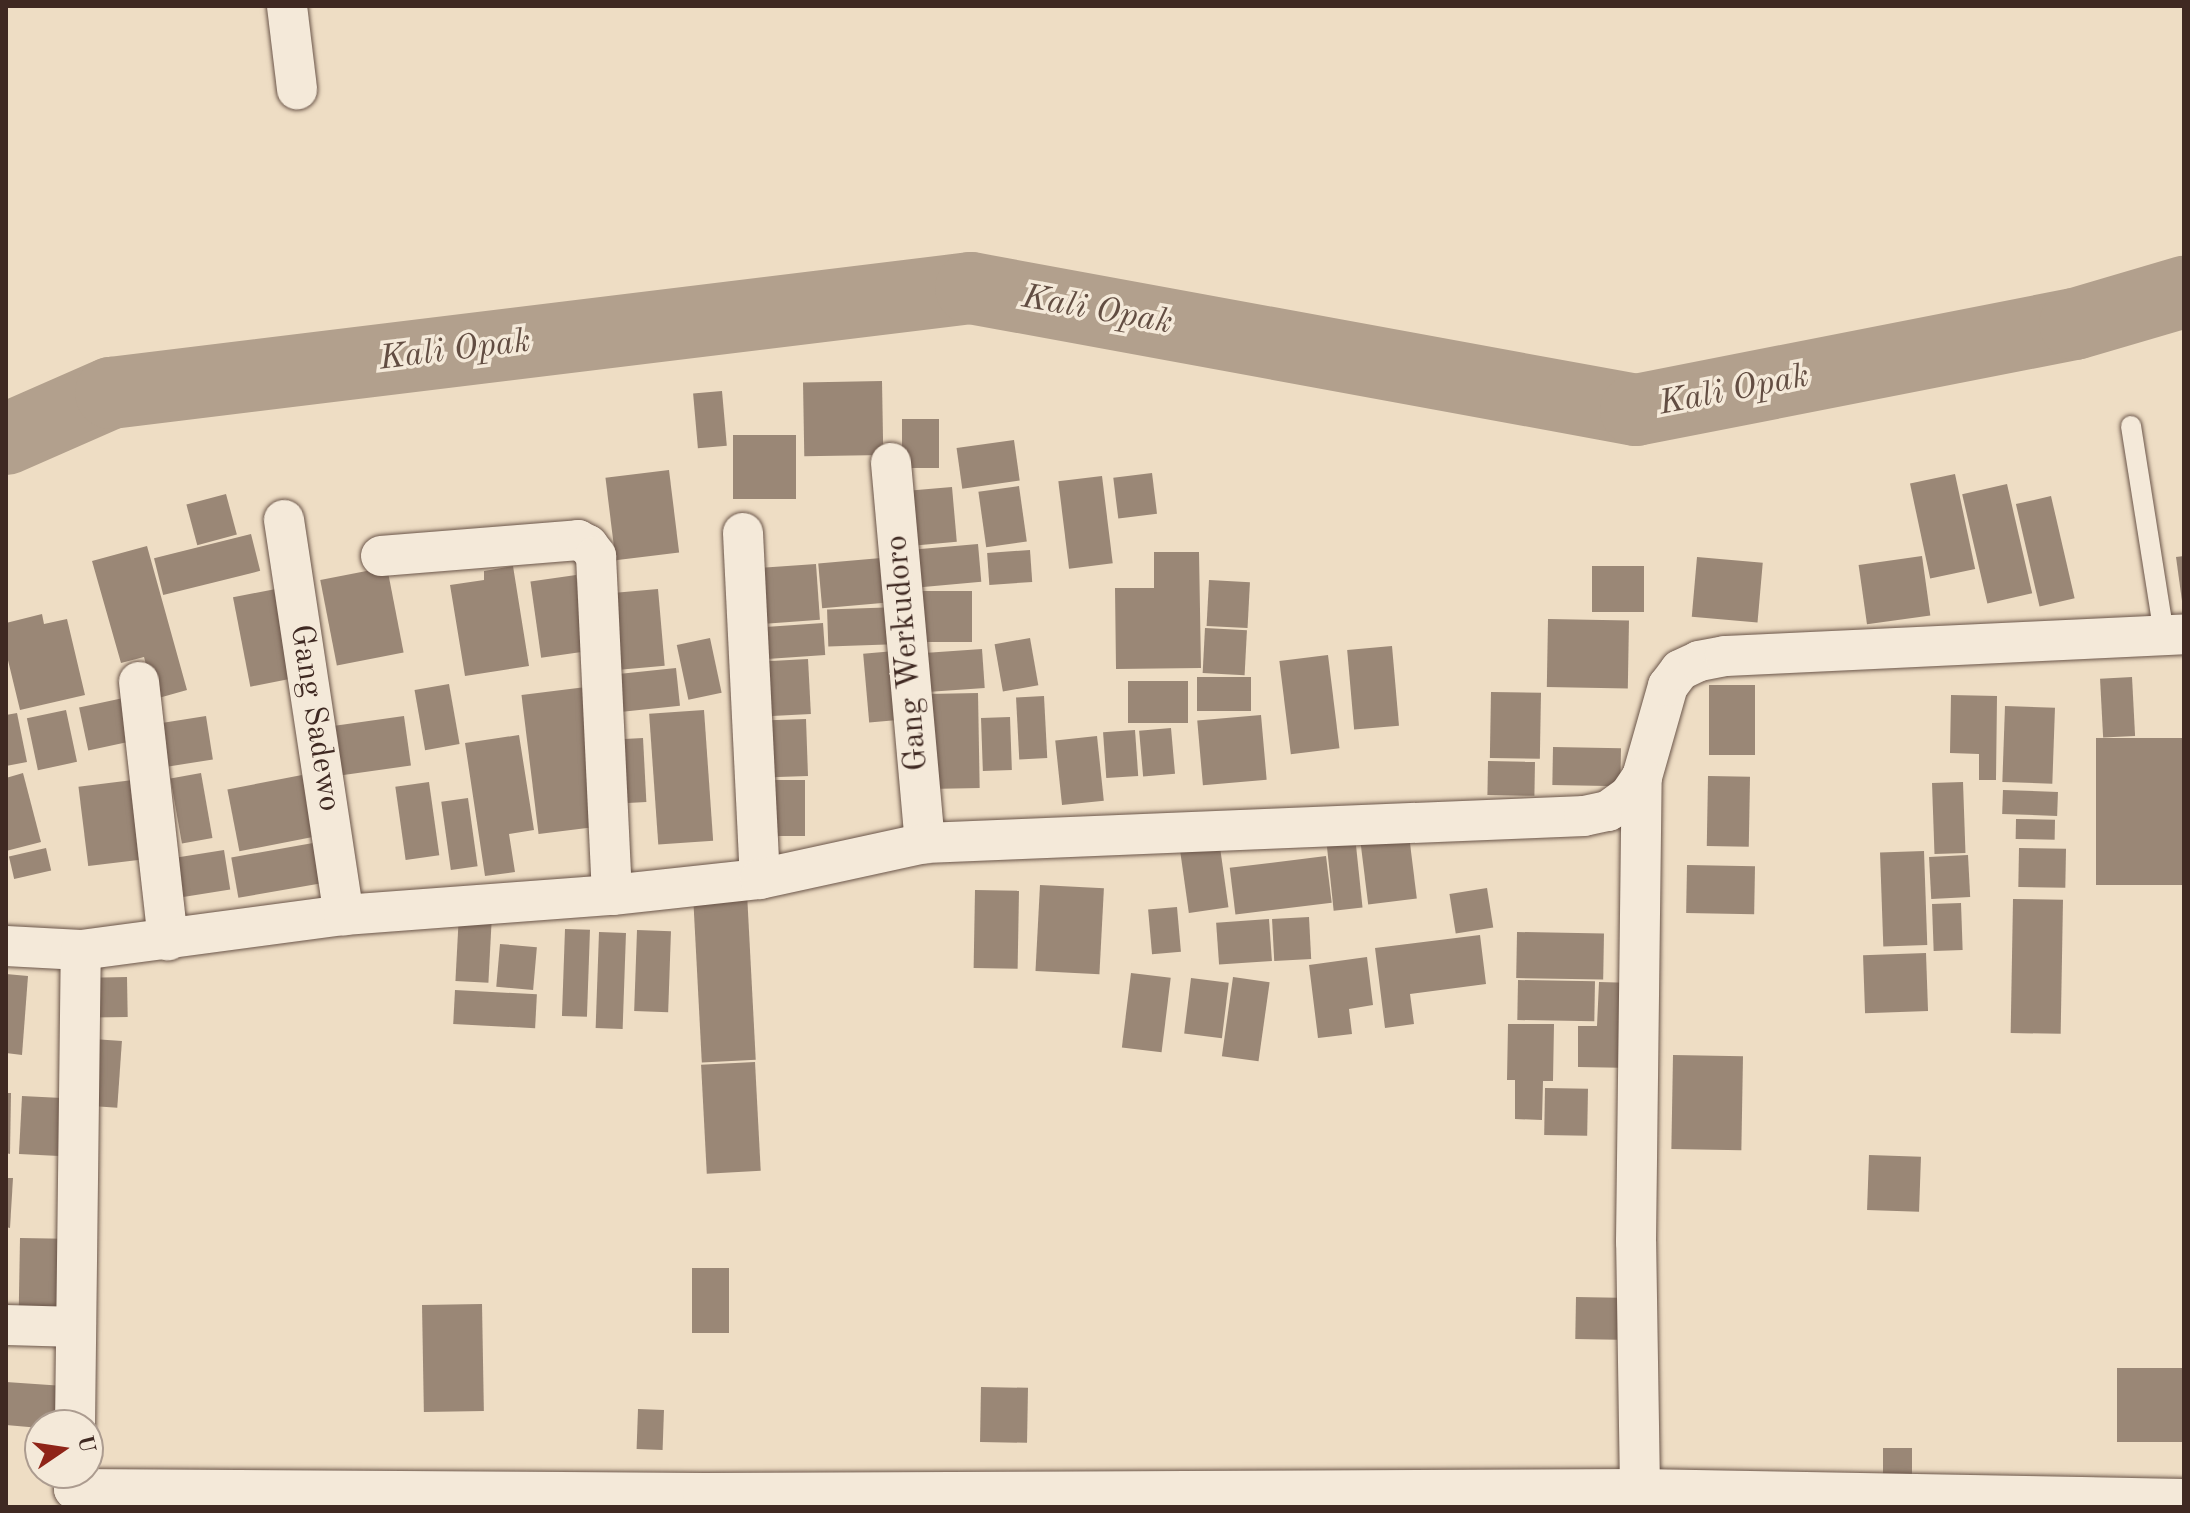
<!DOCTYPE html>
<style>
body{margin:0}
#map{position:relative;width:2190px;height:1513px;overflow:hidden;background:#eeddc4;font-family:"Old Standard TT",serif}
div>[style]{position:absolute}
.river>*{height:72px;margin:-36px;padding:0 36px;transform-origin:36px;border-radius:36px;background:#b2a08d}
.building>*{inset:0;background:#9a8776;transform-origin:0 0}
.roads{filter:drop-shadow(0 0 2px #6b564a) drop-shadow(0 0 2px #6b564a)}
.service>*{height:20px;margin:-10px;padding:0 10px;transform-origin:10px;border-radius:10px;background:#f4e9d9}
.minor>*{height:40px;margin:-20px;padding:0 20px;transform-origin:20px;border-radius:20px;background:#f4e9d9}
span{translate:-50% -50%;white-space:nowrap;text-align:center;line-height:1.15;-webkit-text-stroke:7px #f4e9d9;paint-order:stroke}
.street-label{font-size:32px;color:#3f2922}
.water-label{font-size:34px;color:#624d42;font-style:italic}
.frame{position:absolute;inset:0;border:8px solid #3f2922;pointer-events:none}
.north{position:absolute;left:24px;top:1409px;width:80px;height:80px;box-sizing:border-box;background:#f4e9d9;border:2px solid #ac9c90;border-radius:50%;rotate:77deg;font-size:22px;font-weight:700;line-height:32px;text-align:center;color:#3f2922}
.north::after{content:'';display:block;margin:auto;width:28px;height:36px;background:#8f2418;clip-path:polygon(50% 0,100% 100%,50% 72%,0 100%)}
</style>
<div id="map">
<div class="river">
<div style="left:6px;top:439px;width:115px;rotate:-23.7deg"></div>
<div style="left:111px;top:393px;width:866px;rotate:-6.96deg"></div>
<div style="left:971px;top:288px;width:676px;rotate:10.4deg"></div>
<div style="left:1636px;top:410px;width:447px;rotate:-11.1deg"></div>
<div style="left:2075px;top:324px;width:114px;rotate:-16.4deg"></div>
</div>
<div class="building">
<div style="left:882px;top:381px;width:74px;height:79px;rotate:89deg"></div>
<div style="left:722px;top:391px;width:55px;height:29px;rotate:85deg"></div>
<div style="left:902px;top:419px;width:37px;height:49px"></div>
<div style="left:733px;top:435px;width:63px;height:64px"></div>
<div style="left:1014px;top:440px;width:41px;height:58px;rotate:82deg"></div>
<div style="left:669px;top:470px;width:83px;height:64px;rotate:83deg"></div>
<div style="left:1152px;top:473px;width:41px;height:39px;rotate:83deg"></div>
<div style="left:1955px;top:474px;width:97px;height:46px;rotate:78deg"></div>
<div style="left:1102px;top:476px;width:88px;height:44px;rotate:83deg"></div>
<div style="left:2007px;top:484px;width:112px;height:46px;rotate:77deg"></div>
<div style="left:1019px;top:486px;width:56px;height:41px;rotate:82deg"></div>
<div style="left:952px;top:487px;width:55px;height:50px;rotate:85deg"></div>
<div style="left:226px;top:494px;width:42px;height:41px;rotate:75deg"></div>
<div style="left:2051px;top:496px;width:105px;height:36px;rotate:77deg"></div>
<div style="left:251px;top:534px;width:38px;height:100px;rotate:76deg"></div>
<div style="left:978px;top:544px;width:38px;height:72px;rotate:85deg"></div>
<div style="clip-path:polygon(147px 546px,187px 690px,155px 699px,144px 657px,121px 663px,92px 561px)"></div>
<div style="left:1030px;top:550px;width:32px;height:43px;rotate:86deg"></div>
<div style="clip-path:polygon(1154px 552px,1199px 552px,1201px 668px,1116px 669px,1115px 588px,1154px 588px)"></div>
<div style="left:1922px;top:556px;width:60px;height:64px;rotate:82deg"></div>
<div style="clip-path:polygon(2184px 556px,2184px 601px,2182px 601px,2176px 557px)"></div>
<div style="left:1697px;top:557px;width:66px;height:60px;rotate:5deg"></div>
<div style="left:881px;top:558px;width:45px;height:63px;rotate:85deg"></div>
<div style="left:816px;top:564px;width:56px;height:63px;rotate:86deg"></div>
<div style="clip-path:polygon(513px 566px,529px 666px,465px 676px,450px 585px,484px 580px,484px 571px)"></div>
<div style="left:1592px;top:566px;width:52px;height:46px"></div>
<div style="left:387px;top:567px;width:87px;height:68px;rotate:79deg"></div>
<div style="left:576px;top:575px;width:77px;height:46px;rotate:82deg"></div>
<div style="left:1209px;top:580px;width:41px;height:46px;rotate:3deg"></div>
<div style="left:286px;top:587px;width:91px;height:54px;rotate:79deg"></div>
<div style="left:658px;top:589px;width:77px;height:51px;rotate:85deg"></div>
<div style="left:916px;top:591px;width:56px;height:51px"></div>
<div style="left:900px;top:607px;width:37px;height:73px;rotate:88deg"></div>
<div style="clip-path:polygon(42px 614px,44px 624px,67px 619px,85px 695px,20px 710px,6px 652px,6px 623px)"></div>
<div style="left:1548px;top:619px;width:81px;height:68px;rotate:1deg"></div>
<div style="left:823px;top:623px;width:32px;height:62px;rotate:86deg"></div>
<div style="left:1205px;top:628px;width:42px;height:45px;rotate:3deg"></div>
<div style="left:710px;top:638px;width:56px;height:34px;rotate:78deg"></div>
<div style="left:1030px;top:638px;width:48px;height:36px;rotate:80deg"></div>
<div style="left:1392px;top:646px;width:80px;height:45px;rotate:85deg"></div>
<div style="left:982px;top:649px;width:39px;height:65px;rotate:86deg"></div>
<div style="left:906px;top:650px;width:69px;height:43px;rotate:85deg"></div>
<div style="left:1328px;top:655px;width:94px;height:49px;rotate:83deg"></div>
<div style="left:808px;top:659px;width:55px;height:49px;rotate:87deg"></div>
<div style="left:676px;top:668px;width:38px;height:65px;rotate:84deg"></div>
<div style="left:1197px;top:677px;width:54px;height:34px"></div>
<div style="left:2132px;top:677px;width:59px;height:32px;rotate:87deg"></div>
<div style="left:1188px;top:681px;width:42px;height:60px;rotate:90deg"></div>
<div style="left:449px;top:684px;width:61px;height:35px;rotate:80deg"></div>
<div style="left:1709px;top:685px;width:46px;height:70px"></div>
<div style="left:586px;top:687px;width:140px;height:65px;rotate:83deg"></div>
<div style="left:1491px;top:692px;width:50px;height:66px;rotate:1deg"></div>
<div style="left:978px;top:693px;width:95px;height:51px;rotate:89deg"></div>
<div style="clip-path:polygon(1951px 695px,1997px 696px,1996px 780px,1979px 780px,1979px 754px,1950px 753px)"></div>
<div style="left:1044px;top:696px;width:62px;height:28px;rotate:87deg"></div>
<div style="left:128px;top:697px;width:44px;height:50px;rotate:78deg"></div>
<div style="left:2005px;top:706px;width:50px;height:76px;rotate:2deg"></div>
<div style="left:66px;top:710px;width:53px;height:40px;rotate:78deg"></div>
<div style="left:704px;top:710px;width:131px;height:55px;rotate:86deg"></div>
<div style="clip-path:polygon(17px 713px,27px 762px,6px 766px,6px 715px)"></div>
<div style="left:1261px;top:715px;width:65px;height:64px;rotate:85deg"></div>
<div style="left:206px;top:716px;width:44px;height:56px;rotate:81deg"></div>
<div style="left:404px;top:716px;width:50px;height:77px;rotate:82deg"></div>
<div style="left:1010px;top:717px;width:53px;height:29px;rotate:88deg"></div>
<div style="left:806px;top:719px;width:57px;height:45px;rotate:88deg"></div>
<div style="left:1171px;top:728px;width:46px;height:32px;rotate:85deg"></div>
<div style="left:1135px;top:730px;width:46px;height:32px;rotate:86deg"></div>
<div style="clip-path:polygon(519px 735px,534px 830px,509px 834px,515px 872px,485px 876px,465px 743px)"></div>
<div style="left:1097px;top:736px;width:65px;height:42px;rotate:84deg"></div>
<div style="left:643px;top:738px;width:64px;height:33px;rotate:87deg"></div>
<div style="left:2184px;top:738px;width:147px;height:88px;rotate:90deg"></div>
<div style="left:1553px;top:747px;width:68px;height:38px;rotate:1deg"></div>
<div style="left:1488px;top:761px;width:47px;height:34px;rotate:1deg"></div>
<div style="clip-path:polygon(23px 773px,41px 842px,6px 851px,6px 778px)"></div>
<div style="left:201px;top:773px;width:66px;height:31px;rotate:80deg"></div>
<div style="left:302px;top:775px;width:63px;height:76px;rotate:79deg"></div>
<div style="left:1708px;top:776px;width:42px;height:70px;rotate:1deg"></div>
<div style="left:141px;top:779px;width:80px;height:63px;rotate:83deg"></div>
<div style="left:762px;top:780px;width:43px;height:56px"></div>
<div style="left:429px;top:782px;width:74px;height:34px;rotate:82deg"></div>
<div style="left:1963px;top:782px;width:71px;height:31px;rotate:88deg"></div>
<div style="left:2003px;top:790px;width:55px;height:24px;rotate:2deg"></div>
<div style="left:468px;top:798px;width:69px;height:27px;rotate:82deg"></div>
<div style="left:2016px;top:819px;width:39px;height:20px;rotate:1deg"></div>
<div style="left:1409px;top:835px;width:64px;height:49px;rotate:83deg"></div>
<div style="left:1355px;top:836px;width:72px;height:29px;rotate:84deg"></div>
<div style="left:1219px;top:840px;width:68px;height:40px;rotate:82deg"></div>
<div style="left:313px;top:843px;width:41px;height:83px;rotate:80deg"></div>
<div style="left:46px;top:848px;width:23px;height:38px;rotate:77deg"></div>
<div style="left:2019px;top:848px;width:47px;height:39px;rotate:1deg"></div>
<div style="left:224px;top:850px;width:40px;height:54px;rotate:81deg"></div>
<div style="left:1924px;top:851px;width:94px;height:44px;rotate:88deg"></div>
<div style="left:1968px;top:855px;width:42px;height:39px;rotate:87deg"></div>
<div style="left:1326px;top:856px;width:47px;height:97px;rotate:83deg"></div>
<div style="left:1687px;top:865px;width:68px;height:48px;rotate:1deg"></div>
<div style="left:1040px;top:885px;width:64px;height:86px;rotate:3deg"></div>
<div style="left:1487px;top:888px;width:40px;height:38px;rotate:81deg"></div>
<div style="left:975px;top:890px;width:44px;height:78px;rotate:1deg"></div>
<div style="left:747px;top:893px;width:167px;height:54px;rotate:87deg"></div>
<div style="left:2013px;top:899px;width:50px;height:134px;rotate:1deg"></div>
<div style="left:1961px;top:903px;width:47px;height:29px;rotate:88deg"></div>
<div style="left:1177px;top:907px;width:45px;height:29px;rotate:85deg"></div>
<div style="left:459px;top:913px;width:33px;height:68px;rotate:3deg"></div>
<div style="left:1309px;top:917px;width:42px;height:37px;rotate:87deg"></div>
<div style="left:1269px;top:919px;width:42px;height:53px;rotate:86deg"></div>
<div style="left:565px;top:929px;width:25px;height:87px;rotate:2deg"></div>
<div style="left:637px;top:930px;width:34px;height:81px;rotate:2deg"></div>
<div style="left:599px;top:932px;width:27px;height:96px;rotate:2deg"></div>
<div style="left:1517px;top:932px;width:87px;height:46px;rotate:1deg"></div>
<div style="clip-path:polygon(1480px 935px,1486px 984px,1410px 994px,1414px 1024px,1385px 1028px,1375px 948px)"></div>
<div style="left:500px;top:944px;width:37px;height:43px;rotate:5deg"></div>
<div style="left:1926px;top:953px;width:58px;height:63px;rotate:88deg"></div>
<div style="clip-path:polygon(1367px 957px,1373px 1005px,1349px 1009px,1352px 1034px,1318px 1038px,1309px 965px)"></div>
<div style="left:1131px;top:973px;width:40px;height:75px;rotate:7deg"></div>
<div style="clip-path:polygon(6px 974px,28px 976px,22px 1055px,6px 1053px)"></div>
<div style="left:127px;top:977px;width:40px;height:36px;rotate:89deg"></div>
<div style="left:1233px;top:977px;width:37px;height:80px;rotate:8deg"></div>
<div style="left:1191px;top:978px;width:38px;height:56px;rotate:7deg"></div>
<div style="left:1518px;top:980px;width:77px;height:40px;rotate:1deg"></div>
<div style="clip-path:polygon(1599px 982px,1635px 983px,1634px 1068px,1578px 1067px,1578px 1026px,1597px 1026px)"></div>
<div style="left:455px;top:990px;width:82px;height:34px;rotate:3deg"></div>
<div style="clip-path:polygon(1508px 1024px,1554px 1024px,1553px 1081px,1543px 1081px,1542px 1120px,1515px 1119px,1515px 1080px,1507px 1080px)"></div>
<div style="left:93px;top:1039px;width:29px;height:67px;rotate:4deg"></div>
<div style="left:1673px;top:1055px;width:70px;height:94px;rotate:1deg"></div>
<div style="left:755px;top:1062px;width:109px;height:54px;rotate:87deg"></div>
<div style="left:1545px;top:1088px;width:43px;height:47px;rotate:1deg"></div>
<div style="clip-path:polygon(6px 1093px,11px 1093px,10px 1154px,6px 1153px)"></div>
<div style="left:22px;top:1096px;width:45px;height:58px;rotate:3deg"></div>
<div style="left:1869px;top:1155px;width:52px;height:55px;rotate:2deg"></div>
<div style="clip-path:polygon(6px 1178px,13px 1178px,10px 1228px,6px 1227px)"></div>
<div style="left:20px;top:1238px;width:45px;height:80px;rotate:1deg"></div>
<div style="left:692px;top:1268px;width:37px;height:65px"></div>
<div style="left:1576px;top:1297px;width:42px;height:42px;rotate:1deg"></div>
<div style="left:482px;top:1304px;width:107px;height:60px;rotate:89deg"></div>
<div style="left:2117px;top:1368px;width:67px;height:74px"></div>
<div style="clip-path:polygon(6px 1382px,64px 1386px,61px 1425px,40px 1425px,40px 1428px,6px 1425px)"></div>
<div style="left:981px;top:1387px;width:47px;height:55px;rotate:1deg"></div>
<div style="left:638px;top:1409px;width:26px;height:40px;rotate:2deg"></div>
<div style="left:1883px;top:1448px;width:29px;height:43px"></div>
</div>
<div class="roads">
<div class="service">
<div style="left:2131px;top:426px;width:212px;rotate:81deg"></div>
</div>
<div class="minor">
<div style="left:287px;top:6px;width:84px;rotate:83.1deg"></div>
<div style="left:891px;top:463px;width:382px;rotate:84.9deg"></div>
<div style="left:284px;top:520px;width:400px;rotate:81.4deg"></div>
<div style="left:743px;top:533px;width:346px;rotate:87.2deg"></div>
<div style="left:381px;top:556px;width:198px;rotate:-4.6deg"></div>
<div style="left:578px;top:540px;width:11px;rotate:27deg"></div>
<div style="left:588px;top:545px;width:14px;rotate:54deg"></div>
<div style="left:596px;top:556px;width:339px;rotate:87.3deg"></div>
<div style="left:139px;top:682px;width:260px;rotate:83.6deg"></div>
<div style="left:6px;top:946px;width:75px;rotate:3.1deg"></div>
<div style="left:81px;top:950px;width:265px;rotate:-7.6deg"></div>
<div style="left:344px;top:915px;width:269px;rotate:-4.3deg"></div>
<div style="left:612px;top:895px;width:149px;rotate:-6.2deg"></div>
<div style="left:760px;top:879px;width:169px;rotate:-12.3deg"></div>
<div style="left:925px;top:843px;width:660px;rotate:-2.35deg"></div>
<div style="left:1584px;top:816px;width:25px;rotate:-12deg"></div>
<div style="left:1608px;top:811px;width:26px;rotate:-36deg"></div>
<div style="left:1629px;top:796px;width:23px;rotate:-56deg"></div>
<div style="left:1642px;top:777px;width:95px;rotate:-74.1deg"></div>
<div style="left:1668px;top:686px;width:20px;rotate:-53deg"></div>
<div style="left:1680px;top:670px;width:21px;rotate:-25deg"></div>
<div style="left:1699px;top:661px;width:26px;rotate:-11deg"></div>
<div style="left:1725px;top:656px;width:460px;rotate:-2.7deg"></div>
<div style="left:6px;top:1325px;width:70px;rotate:1.6deg"></div>
<div style="left:75px;top:1425px;width:475px;rotate:-89.3deg"></div>
<div style="left:74px;top:1473px;width:16px;rotate:90deg"></div>
<div style="left:74px;top:1489px;width:629px;rotate:0.36deg"></div>
<div style="left:703px;top:1493px;width:937px;rotate:-0.24deg"></div>
<div style="left:1640px;top:1489px;width:544px;rotate:1.05deg"></div>
<div style="left:1640px;top:1489px;width:247px;rotate:-90.9deg"></div>
<div style="left:1636px;top:1242px;width:465px;rotate:-89.3deg"></div>
</div>
</div>
<div class="street-label">
<span style="left:908px;top:653px;rotate:-95deg">Gang Werkudoro</span>
<span style="left:314px;top:718px;rotate:81deg">Gang Sadewo</span>
</div>
<div class="water-label">
<span style="left:1097px;top:311px;rotate:10deg">Kali Opak</span>
<span style="left:455px;top:351px;rotate:-7deg">Kali Opak</span>
<span style="left:1734px;top:391px;rotate:-11deg">Kali Opak</span>
</div>
<div class="frame"></div>
<div class="north">U</div>
</div>
